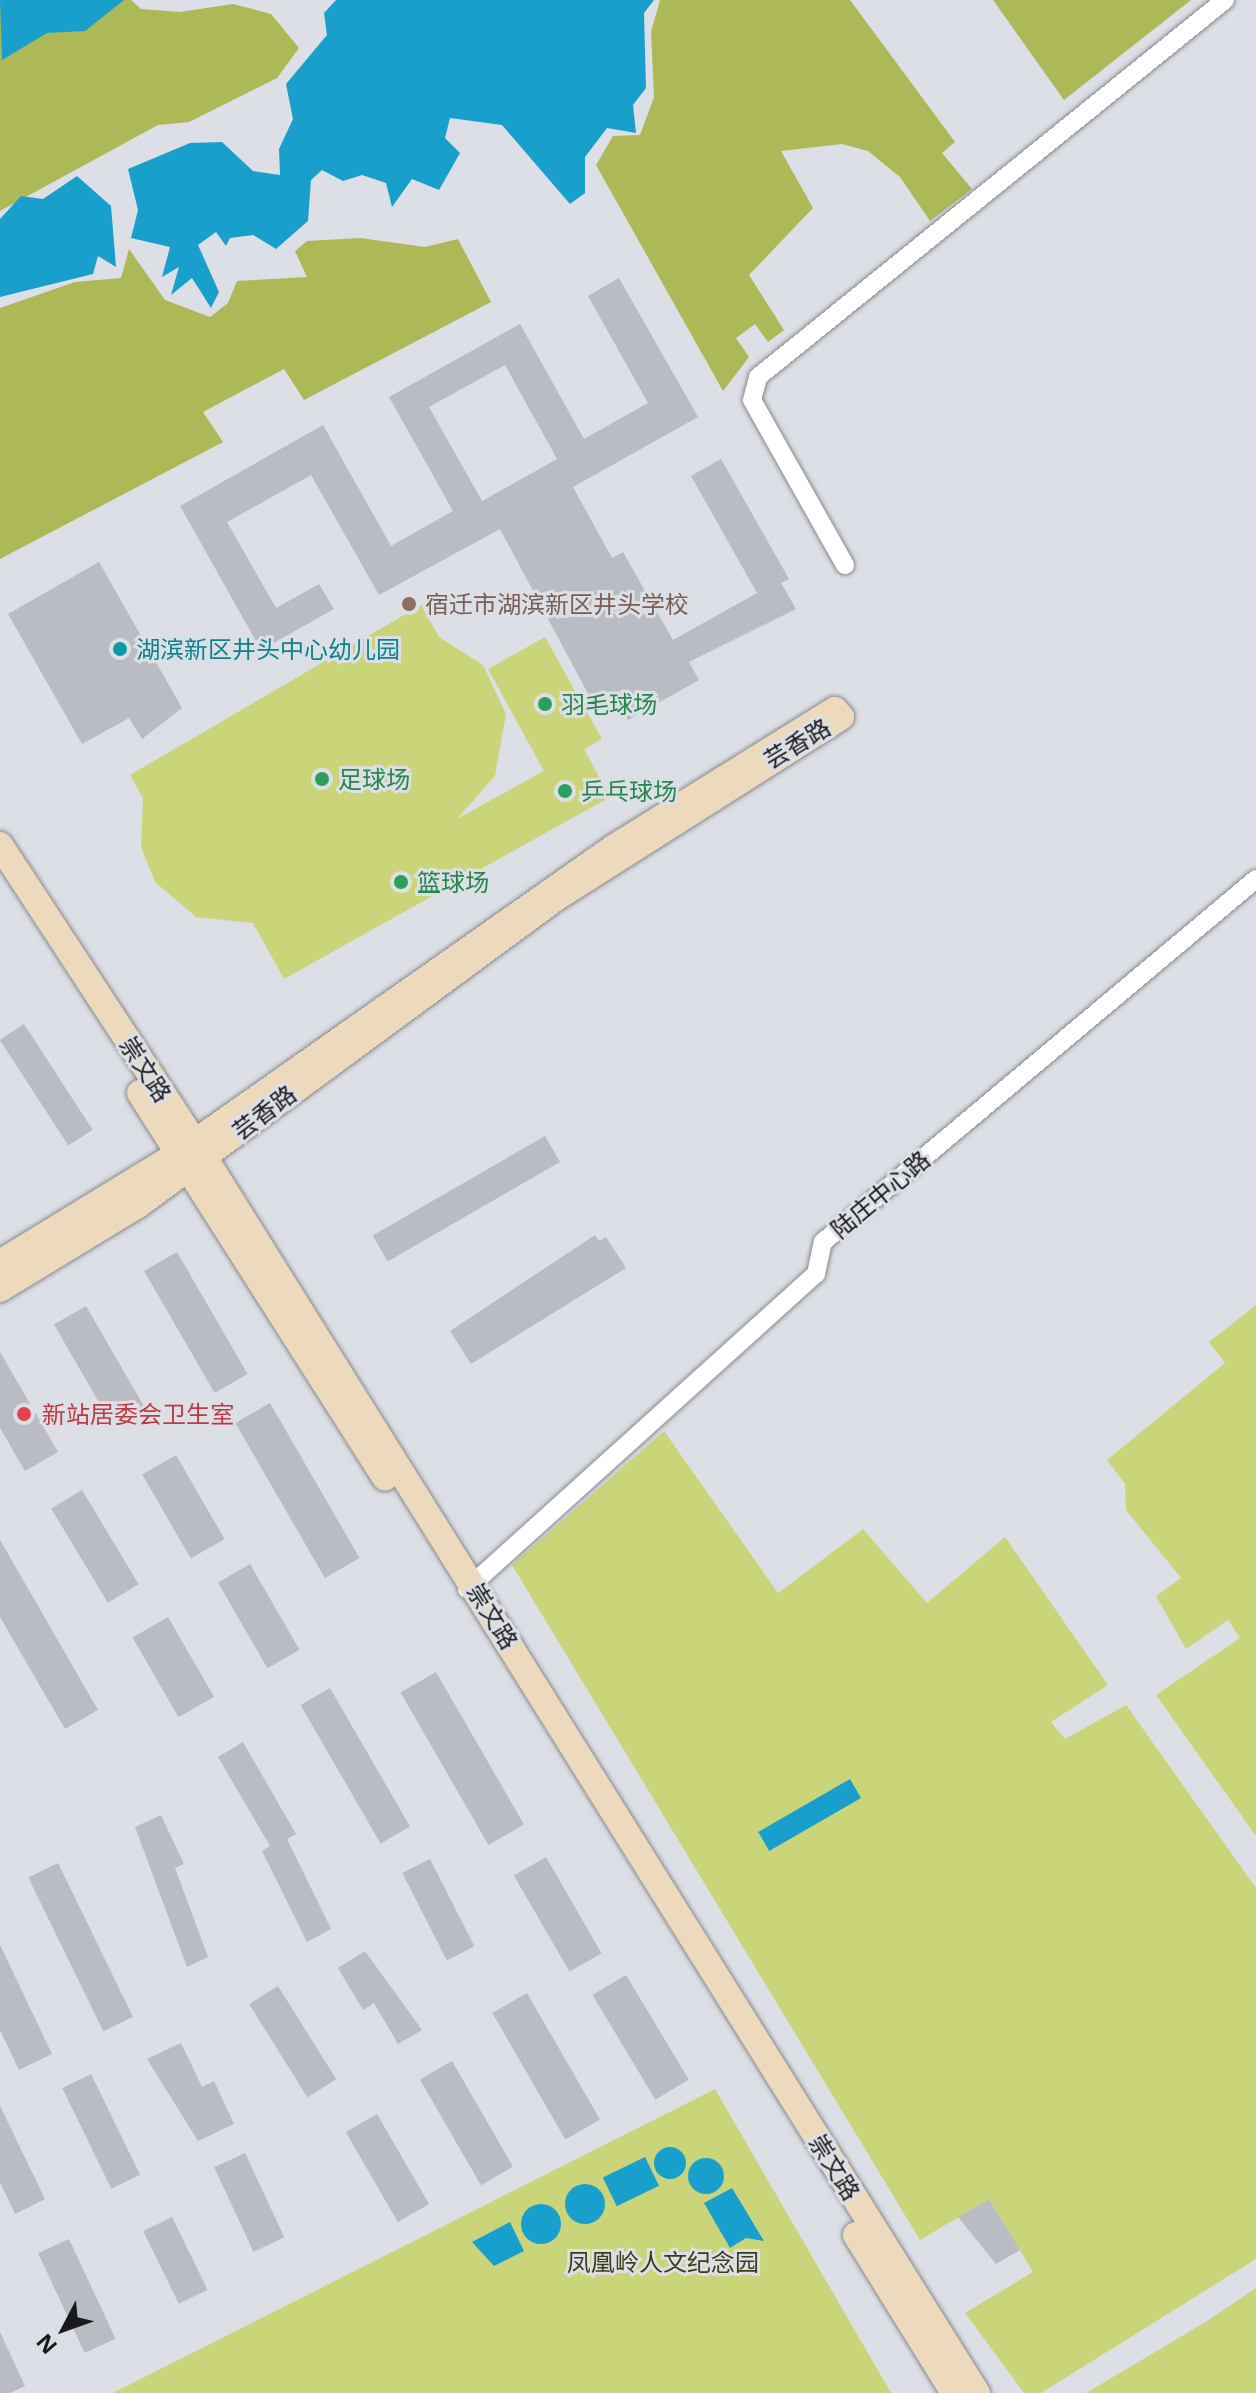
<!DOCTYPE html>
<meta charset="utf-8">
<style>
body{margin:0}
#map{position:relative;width:1256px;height:2393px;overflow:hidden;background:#dcdfe5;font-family:"Open Sans","Noto Sans SC",sans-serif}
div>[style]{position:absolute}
.green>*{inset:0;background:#cad57a}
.forest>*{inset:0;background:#adb856}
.water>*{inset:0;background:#189fcc;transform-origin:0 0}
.round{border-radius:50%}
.building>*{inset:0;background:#b9bcc2;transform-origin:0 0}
.roads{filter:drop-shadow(0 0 2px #878a8f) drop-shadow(0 0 2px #878a8f)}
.street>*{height:18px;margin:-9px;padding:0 9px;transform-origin:9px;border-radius:9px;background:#fff}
.secondary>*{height:26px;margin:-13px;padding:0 13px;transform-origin:13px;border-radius:13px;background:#edd9bc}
.dots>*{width:22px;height:22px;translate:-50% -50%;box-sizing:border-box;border:4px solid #dcdfe5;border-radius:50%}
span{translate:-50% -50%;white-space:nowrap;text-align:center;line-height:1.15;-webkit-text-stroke:6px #dcdfe5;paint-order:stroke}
.education-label{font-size:24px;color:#785e54}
.left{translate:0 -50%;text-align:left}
.culture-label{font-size:24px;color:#0d838f}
.leisure-label{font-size:24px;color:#27864d}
.street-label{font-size:24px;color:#191a1c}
.health-label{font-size:24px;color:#be3a42}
.park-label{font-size:24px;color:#3a3e15}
.north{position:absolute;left:24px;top:2289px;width:80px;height:80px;-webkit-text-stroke:6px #dcdfe5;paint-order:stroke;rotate:229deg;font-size:22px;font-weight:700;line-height:32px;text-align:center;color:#191a1c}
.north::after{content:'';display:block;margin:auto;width:28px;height:36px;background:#191a1c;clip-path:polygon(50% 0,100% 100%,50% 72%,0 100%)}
</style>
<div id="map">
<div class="green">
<div style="clip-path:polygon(421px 605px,439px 637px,483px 665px,506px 714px,495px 776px,457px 819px,544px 771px,488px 669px,545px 637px,602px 739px,584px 749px,610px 797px,284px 979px,253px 923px,196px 917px,155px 882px,141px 847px,143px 798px,130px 775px)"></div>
<div style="clip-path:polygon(1256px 1305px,1256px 1836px,1156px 1695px,1240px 1638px,1228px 1620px,1186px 1649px,1156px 1596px,1181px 1578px,1126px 1510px,1125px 1484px,1107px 1460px,1225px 1363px,1209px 1342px)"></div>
<div style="clip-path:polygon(664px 1431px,778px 1593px,863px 1529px,927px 1603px,1005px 1537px,1108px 1685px,1051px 1722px,1065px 1739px,1126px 1705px,1256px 1888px,1256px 2259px,1041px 2393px,1024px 2393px,965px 2313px,1033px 2272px,989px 2199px,920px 2240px,512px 1565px)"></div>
<div style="clip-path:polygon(715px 2089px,891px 2393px,113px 2393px)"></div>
<div style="clip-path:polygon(1256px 2288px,1256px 2393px,1086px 2393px,1204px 2323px)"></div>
</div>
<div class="forest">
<div style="clip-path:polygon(0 0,131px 0,141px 9px,180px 12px,233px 4px,271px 14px,299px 48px,277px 78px,189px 122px,158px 125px,0 211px)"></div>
<div style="clip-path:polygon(660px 0,850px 0,955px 142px,942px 153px,972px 189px,930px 221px,900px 177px,868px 151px,842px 144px,781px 151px,813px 208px,749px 275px,784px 330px,768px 342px,755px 324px,736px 338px,749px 357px,723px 391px,596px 165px,613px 136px,640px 135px,654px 97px,651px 32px)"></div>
<div style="clip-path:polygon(993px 0,1191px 0,1064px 100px)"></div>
<div style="clip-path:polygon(360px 238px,425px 247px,458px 239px,491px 302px,304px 400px,284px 369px,203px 412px,223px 442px,0 559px,0 308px,75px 282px,121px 278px,129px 249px,165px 300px,210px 317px,228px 303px,237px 281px,307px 277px,295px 251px,307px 241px)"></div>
</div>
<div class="water">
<div style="clip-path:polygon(0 0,124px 0,85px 31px,47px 33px,2px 60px)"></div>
<div style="clip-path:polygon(336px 0,654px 0,644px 13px,646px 88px,633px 105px,636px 133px,607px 128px,585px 157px,585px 193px,570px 204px,502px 125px,450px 118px,445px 138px,460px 153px,439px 190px,412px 179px,392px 207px,386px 183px,362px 175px,343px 181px,322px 170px,311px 180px,308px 221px,276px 249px,253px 235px,230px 238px,226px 246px,216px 232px,198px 245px,219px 292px,211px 308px,192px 278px,171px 295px,179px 267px,162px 277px,170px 247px,131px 238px,138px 210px,128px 169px,190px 143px,222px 142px,253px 171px,280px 175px,279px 149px,293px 119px,286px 84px,327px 35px,324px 13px)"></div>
<div style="clip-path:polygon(77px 176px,111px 206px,116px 267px,98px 256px,93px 274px,0 297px,0 219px,21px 196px,43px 199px)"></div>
<div style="left:850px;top:1779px;width:22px;height:106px;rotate:60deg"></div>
<div class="round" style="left:654px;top:2147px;width:32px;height:32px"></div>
<div style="left:645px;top:2157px;width:32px;height:47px;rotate:64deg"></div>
<div class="round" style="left:688px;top:2158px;width:36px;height:36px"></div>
<div class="round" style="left:565px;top:2184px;width:40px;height:40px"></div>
<div style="clip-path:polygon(732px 2188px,764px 2241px,746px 2238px,730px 2248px,704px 2203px)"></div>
<div class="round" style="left:521px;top:2204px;width:40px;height:40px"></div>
<div style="clip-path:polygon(510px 2222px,524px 2251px,494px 2266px,472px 2242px)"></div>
</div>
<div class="building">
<div style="clip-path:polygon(evenodd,619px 278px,698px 417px,573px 487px,612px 558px,623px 552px,673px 640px,757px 593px,691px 476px,721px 459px,789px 579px,781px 583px,796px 609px,689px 662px,699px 680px,628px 720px,613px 692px,593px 703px,500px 529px,379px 595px,311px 475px,227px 522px,276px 608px,319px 584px,334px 609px,261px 650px,180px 506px,323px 425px,391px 546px,453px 511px,389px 397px,520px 324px,584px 439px,648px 403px,588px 296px,619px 278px,505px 365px,557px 459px,482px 501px,429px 407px,505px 365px)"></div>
<div style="clip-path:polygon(99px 562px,182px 708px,142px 739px,129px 718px,82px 744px,8px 614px)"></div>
<div style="left:24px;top:1024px;width:126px;height:29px;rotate:57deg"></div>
<div style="left:545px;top:1136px;width:30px;height:199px;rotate:60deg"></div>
<div style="clip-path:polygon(595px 1235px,599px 1241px,606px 1237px,626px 1268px,471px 1364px,450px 1331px)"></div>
<div style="left:177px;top:1252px;width:141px;height:38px;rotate:60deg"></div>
<div style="left:86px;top:1306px;width:115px;height:37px;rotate:60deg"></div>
<div style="clip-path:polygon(0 1352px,58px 1452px,25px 1471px,0 1428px)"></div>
<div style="left:270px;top:1403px;width:179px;height:40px;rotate:60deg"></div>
<div style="left:176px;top:1455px;width:97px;height:39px;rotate:60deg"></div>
<div style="left:82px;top:1490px;width:110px;height:36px;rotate:59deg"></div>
<div style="clip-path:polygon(0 1540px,98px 1710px,65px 1729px,0 1617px)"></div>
<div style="left:250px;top:1564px;width:99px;height:37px;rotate:60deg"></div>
<div style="left:168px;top:1617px;width:92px;height:41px;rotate:60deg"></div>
<div style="left:436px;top:1672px;width:176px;height:41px;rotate:60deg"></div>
<div style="left:330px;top:1688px;width:160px;height:34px;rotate:60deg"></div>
<div style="clip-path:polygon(243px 1742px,296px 1834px,287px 1839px,331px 1929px,307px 1942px,262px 1851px,270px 1846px,218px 1757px)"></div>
<div style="clip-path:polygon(161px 1815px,184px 1864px,175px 1868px,208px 1957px,187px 1967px,135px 1827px)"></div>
<div style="left:546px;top:1857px;width:111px;height:37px;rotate:60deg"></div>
<div style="left:430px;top:1859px;width:98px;height:31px;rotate:63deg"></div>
<div style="left:58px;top:1863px;width:171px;height:33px;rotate:64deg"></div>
<div style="clip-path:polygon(0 1945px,52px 2054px,19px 2070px,0 2030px)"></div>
<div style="clip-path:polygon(365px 1951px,422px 2030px,398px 2044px,374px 2003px,363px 2010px,338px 1968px)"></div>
<div style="left:626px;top:1975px;width:122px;height:39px;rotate:59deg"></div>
<div style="left:278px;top:1986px;width:110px;height:34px;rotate:58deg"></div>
<div style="left:527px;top:1993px;width:146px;height:40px;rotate:60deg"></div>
<div style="clip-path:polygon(181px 2043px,202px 2087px,214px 2081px,234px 2124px,198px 2141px,147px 2059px)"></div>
<div style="left:452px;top:2061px;width:122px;height:37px;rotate:60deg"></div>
<div style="left:91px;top:2074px;width:112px;height:32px;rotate:64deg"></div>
<div style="clip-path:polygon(0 2106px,45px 2199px,15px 2214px,0 2182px)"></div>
<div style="left:377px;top:2114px;width:104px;height:36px;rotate:60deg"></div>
<div style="left:245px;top:2153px;width:93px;height:34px;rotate:65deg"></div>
<div style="clip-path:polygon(989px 2199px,1020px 2250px,996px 2264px,958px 2217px)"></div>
<div style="left:172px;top:2217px;width:81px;height:32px;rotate:64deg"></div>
<div style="left:69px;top:2239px;width:110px;height:34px;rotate:65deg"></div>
<div style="clip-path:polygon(0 2332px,25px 2386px,10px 2393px,0 2393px)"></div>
</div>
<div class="roads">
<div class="street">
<div style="left:845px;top:565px;width:189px;rotate:-119.4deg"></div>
<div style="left:752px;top:400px;width:24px;rotate:-75deg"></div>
<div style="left:758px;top:377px;width:600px;rotate:-38.91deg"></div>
<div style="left:467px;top:1589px;width:470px;rotate:-42.1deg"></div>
<div style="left:816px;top:1274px;width:33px;rotate:-78deg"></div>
<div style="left:823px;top:1242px;width:565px;rotate:-39.97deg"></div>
</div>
<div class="secondary">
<div style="left:0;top:845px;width:373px;rotate:56.8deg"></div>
<div style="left:204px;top:1157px;width:1458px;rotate:57.98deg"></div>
<div style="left:140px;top:1093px;width:456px;rotate:57.5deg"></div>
<div style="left:0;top:1263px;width:209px;rotate:-31.5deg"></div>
<div style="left:178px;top:1154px;width:532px;rotate:-35.12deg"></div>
<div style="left:613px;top:848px;width:261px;rotate:-31.9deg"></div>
<div style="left:835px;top:710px;width:9px;rotate:49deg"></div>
<div style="left:841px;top:717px;width:333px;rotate:147.6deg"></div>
<div style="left:560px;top:895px;width:524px;rotate:143.7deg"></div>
<div style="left:138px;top:1205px;width:162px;rotate:148.7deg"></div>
<div style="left:856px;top:2235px;width:186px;rotate:58.2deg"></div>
</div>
</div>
<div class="dots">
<div style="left:409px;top:604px;background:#8d6e63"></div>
<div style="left:120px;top:649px;background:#0f9aa8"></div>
<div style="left:545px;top:704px;background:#2e9e5b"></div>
<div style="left:322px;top:779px;background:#2e9e5b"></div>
<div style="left:565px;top:791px;background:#2e9e5b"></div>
<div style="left:401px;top:882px;background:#2e9e5b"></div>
<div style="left:24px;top:1414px;background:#e0444e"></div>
</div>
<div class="education-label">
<span class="left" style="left:425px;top:604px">宿迁市湖滨新区井头学校</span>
</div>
<div class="culture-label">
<span class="left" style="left:136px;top:649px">湖滨新区井头中心幼儿园</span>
</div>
<div class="leisure-label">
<span class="left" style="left:561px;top:704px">羽毛球场</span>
<span class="left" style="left:338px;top:779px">足球场</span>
<span class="left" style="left:581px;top:791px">乒乓球场</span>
<span class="left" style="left:417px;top:882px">篮球场</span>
</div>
<div class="street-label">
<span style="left:797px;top:743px;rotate:-31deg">芸香路</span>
<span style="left:146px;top:1069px;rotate:57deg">崇文路</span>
<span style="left:264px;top:1112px;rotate:-37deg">芸香路</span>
<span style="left:880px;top:1194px;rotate:-40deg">陆庄中心路</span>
<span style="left:493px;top:1616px;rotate:58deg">崇文路</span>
<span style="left:835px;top:2167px;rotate:58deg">崇文路</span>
</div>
<div class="health-label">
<span class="left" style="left:42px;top:1414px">新站居委会卫生室</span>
</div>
<div class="park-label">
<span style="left:663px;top:2262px">凤凰岭人文纪念园</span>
</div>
<div class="north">N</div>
</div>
